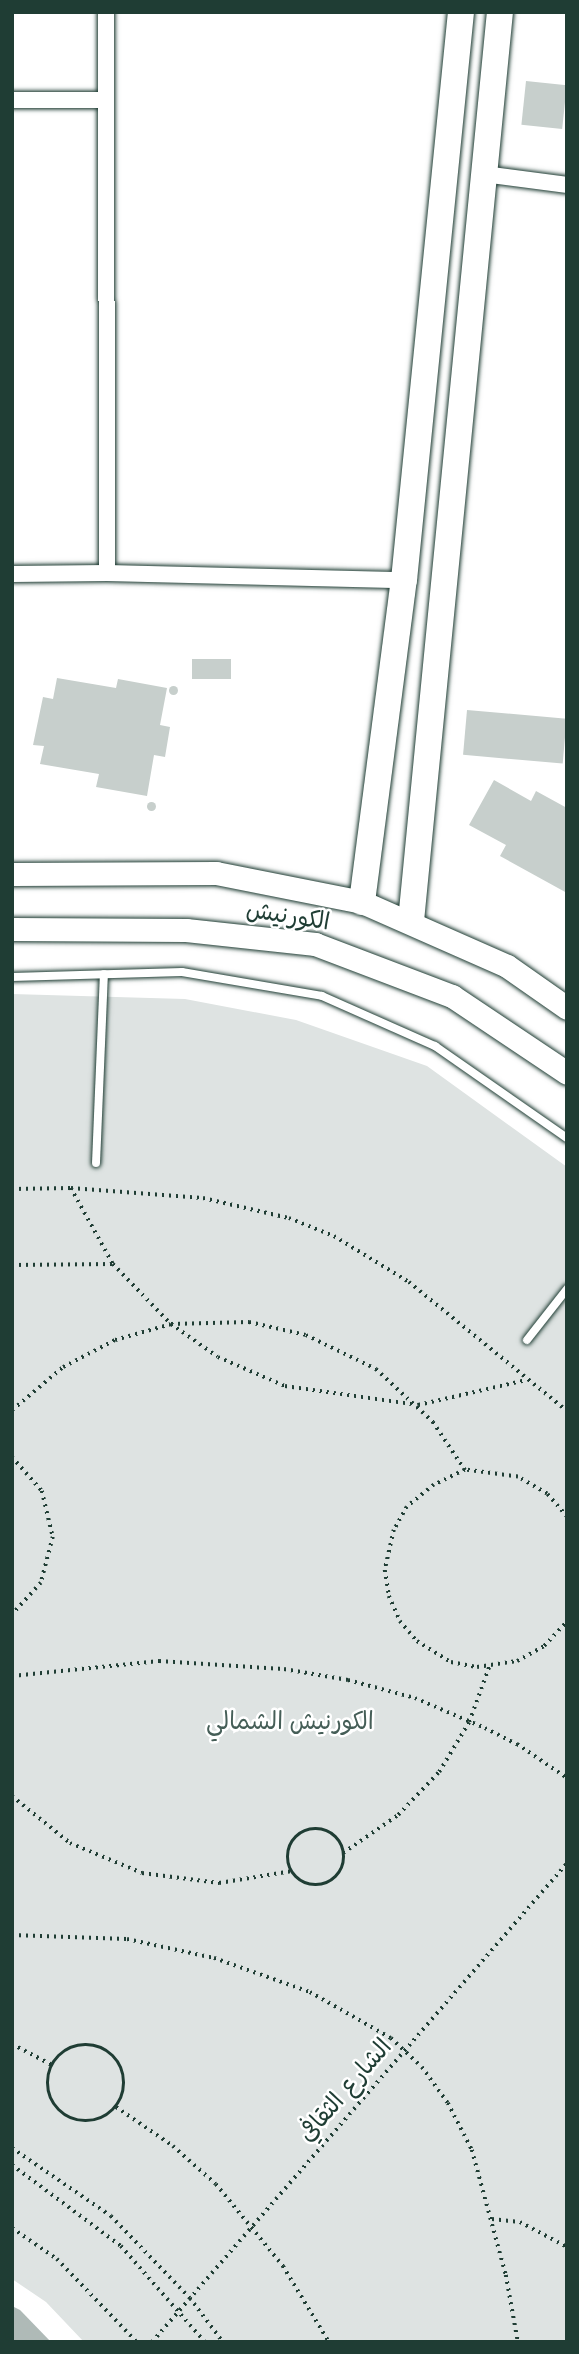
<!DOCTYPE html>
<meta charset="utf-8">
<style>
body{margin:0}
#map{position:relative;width:579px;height:2354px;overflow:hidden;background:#fff;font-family:Mynerve,"Playpen Sans Arabic",sans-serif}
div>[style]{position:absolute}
.green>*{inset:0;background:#dee3e2}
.water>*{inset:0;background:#afbab7}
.building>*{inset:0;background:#c7cfcc;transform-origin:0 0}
.round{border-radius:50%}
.path>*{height:3.5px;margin-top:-1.75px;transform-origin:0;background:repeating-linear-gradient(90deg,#1f3d34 0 2px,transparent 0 7px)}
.path>.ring{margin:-1.75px;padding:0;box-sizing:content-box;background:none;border:3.5px solid #1f3d34;border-radius:50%}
.roads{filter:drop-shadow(0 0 2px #1f3d34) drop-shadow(0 0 2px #1f3d34)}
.lane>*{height:8px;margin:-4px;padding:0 4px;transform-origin:4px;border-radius:4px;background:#fff}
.street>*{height:16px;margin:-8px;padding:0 8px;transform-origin:8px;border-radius:8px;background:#fff}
.secondary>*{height:23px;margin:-11.5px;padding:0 11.5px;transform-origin:11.5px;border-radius:11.5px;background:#fff}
.primary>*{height:26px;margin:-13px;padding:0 13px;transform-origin:13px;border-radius:13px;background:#fff}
span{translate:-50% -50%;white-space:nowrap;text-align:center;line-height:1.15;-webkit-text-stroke:5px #fff;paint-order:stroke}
.street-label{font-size:24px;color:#1f3d34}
.park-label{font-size:24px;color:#455e57}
.frame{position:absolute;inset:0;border:14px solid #1f3d34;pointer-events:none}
</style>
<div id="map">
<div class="green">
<div style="clip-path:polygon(12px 994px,185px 999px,296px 1020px,427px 1066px,567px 1167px,567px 2342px,84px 2342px,46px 2302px,12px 2279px)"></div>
</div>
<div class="water">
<div style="clip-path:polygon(12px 2306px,20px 2310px,51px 2342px,12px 2342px)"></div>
</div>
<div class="building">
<div style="left:526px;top:81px;width:41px;height:44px;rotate:6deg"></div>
<div style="left:231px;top:659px;width:20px;height:39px;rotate:90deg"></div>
<div style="clip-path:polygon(57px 678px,116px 688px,118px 679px,167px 688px,160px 725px,170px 727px,165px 757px,154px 755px,147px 796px,96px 787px,99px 774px,40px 764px,44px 746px,33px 745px,43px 697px,53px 699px)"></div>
<div class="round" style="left:168.5px;top:685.5px;width:9px;height:9px"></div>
<div style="left:467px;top:710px;width:100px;height:45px;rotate:5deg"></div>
<div style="clip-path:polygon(494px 780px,531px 801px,536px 791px,567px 808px,567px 893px,500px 856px,506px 845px,469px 825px)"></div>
<div class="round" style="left:146.5px;top:801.5px;width:9px;height:9px"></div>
</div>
<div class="path">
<div style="left:71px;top:1188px;width:87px;rotate:61.1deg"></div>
<div style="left:113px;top:1264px;width:83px;rotate:46deg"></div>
<div style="left:171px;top:1324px;width:57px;rotate:35.1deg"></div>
<div style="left:218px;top:1357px;width:73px;rotate:23.4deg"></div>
<div style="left:285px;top:1386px;width:134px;rotate:8.1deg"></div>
<div style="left:418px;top:1405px;width:111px;rotate:-13deg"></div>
<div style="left:12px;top:1189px;width:59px;rotate:-1deg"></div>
<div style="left:71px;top:1188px;width:132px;rotate:4.3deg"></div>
<div style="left:203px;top:1198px;width:88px;rotate:13.1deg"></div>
<div style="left:289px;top:1218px;width:48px;rotate:21.8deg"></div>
<div style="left:334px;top:1236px;width:88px;rotate:31.5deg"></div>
<div style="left:409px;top:1282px;width:204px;rotate:39.2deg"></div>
<div style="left:12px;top:1265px;width:101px;rotate:-0.6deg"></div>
<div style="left:12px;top:1410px;width:67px;rotate:-40.1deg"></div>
<div style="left:63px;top:1367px;width:59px;rotate:-27.4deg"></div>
<div style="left:115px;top:1340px;width:58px;rotate:-15.9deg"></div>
<div style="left:171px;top:1324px;width:78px;rotate:-1.5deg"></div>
<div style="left:249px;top:1322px;width:58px;rotate:12.8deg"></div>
<div style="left:306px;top:1335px;width:78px;rotate:25.9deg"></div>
<div style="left:376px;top:1369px;width:78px;rotate:42.9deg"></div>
<div style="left:433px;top:1422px;width:58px;rotate:56.3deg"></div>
<div style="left:12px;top:1457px;width:45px;rotate:48.6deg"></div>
<div style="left:42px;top:1491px;width:47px;rotate:76.6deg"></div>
<div style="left:53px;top:1537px;width:48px;rotate:104.6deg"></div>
<div style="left:41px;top:1583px;width:43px;rotate:132.2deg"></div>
<div style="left:567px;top:1517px;width:30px;rotate:-131deg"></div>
<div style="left:547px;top:1494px;width:34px;rotate:-150deg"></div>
<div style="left:518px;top:1477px;width:53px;rotate:-172.5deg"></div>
<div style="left:465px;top:1470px;width:34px;rotate:154deg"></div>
<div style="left:434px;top:1485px;width:35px;rotate:141deg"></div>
<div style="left:407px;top:1507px;width:26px;rotate:119deg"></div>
<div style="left:394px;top:1530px;width:41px;rotate:102.7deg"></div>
<div style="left:385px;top:1570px;width:26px;rotate:81deg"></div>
<div style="left:389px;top:1596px;width:27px;rotate:66deg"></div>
<div style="left:400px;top:1621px;width:26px;rotate:50deg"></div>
<div style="left:417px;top:1641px;width:40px;rotate:32deg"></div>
<div style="left:451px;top:1662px;width:26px;rotate:11deg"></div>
<div style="left:477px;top:1667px;width:40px;rotate:-8.5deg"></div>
<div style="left:517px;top:1661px;width:31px;rotate:-29deg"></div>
<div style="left:544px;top:1646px;width:34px;rotate:-47deg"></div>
<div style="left:12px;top:1676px;width:148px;rotate:-5.8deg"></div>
<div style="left:159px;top:1661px;width:125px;rotate:3.7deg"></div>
<div style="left:284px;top:1669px;width:65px;rotate:9.8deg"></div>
<div style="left:348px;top:1680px;width:69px;rotate:15deg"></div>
<div style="left:415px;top:1698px;width:76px;rotate:23.2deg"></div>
<div style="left:485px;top:1728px;width:36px;rotate:27deg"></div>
<div style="left:517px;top:1744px;width:60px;rotate:34.2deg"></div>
<div style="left:12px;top:1796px;width:75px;rotate:39deg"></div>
<div style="left:70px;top:1843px;width:78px;rotate:22.6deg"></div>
<div style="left:142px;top:1873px;width:78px;rotate:7.4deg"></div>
<div style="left:219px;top:1883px;width:74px;rotate:-9.3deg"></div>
<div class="ring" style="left:288px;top:1829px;width:52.5px;height:52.5px"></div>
<div style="left:343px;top:1853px;width:67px;rotate:-34.6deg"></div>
<div style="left:398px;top:1815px;width:59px;rotate:-46.4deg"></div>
<div style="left:439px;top:1772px;width:58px;rotate:-59deg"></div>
<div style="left:469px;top:1722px;width:59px;rotate:-70deg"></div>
<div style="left:12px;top:1935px;width:115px;rotate:2deg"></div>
<div style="left:127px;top:1939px;width:89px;rotate:12.3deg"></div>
<div style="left:214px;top:1958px;width:102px;rotate:19.5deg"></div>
<div style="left:310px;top:1992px;width:93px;rotate:29.6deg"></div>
<div style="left:391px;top:2038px;width:42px;rotate:43.1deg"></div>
<div style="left:422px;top:2067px;width:44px;rotate:54.2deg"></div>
<div style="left:448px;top:2103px;width:53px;rotate:62.9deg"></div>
<div style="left:472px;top:2150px;width:130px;rotate:74.8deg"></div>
<div style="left:506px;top:2275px;width:68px;rotate:79.8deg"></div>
<div style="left:12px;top:2044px;width:45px;rotate:27.7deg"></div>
<div class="ring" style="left:48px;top:2045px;width:72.5px;height:72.5px"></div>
<div style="left:116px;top:2107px;width:69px;rotate:34.4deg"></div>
<div style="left:173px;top:2146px;width:57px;rotate:41.5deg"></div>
<div style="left:216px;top:2184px;width:106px;rotate:50.7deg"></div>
<div style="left:283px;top:2266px;width:89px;rotate:58.8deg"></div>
<div style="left:12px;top:2148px;width:120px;rotate:34.5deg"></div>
<div style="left:111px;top:2216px;width:114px;rotate:46.1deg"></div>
<div style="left:190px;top:2298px;width:55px;rotate:53.1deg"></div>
<div style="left:12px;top:2165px;width:136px;rotate:36.6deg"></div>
<div style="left:121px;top:2246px;width:128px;rotate:48.8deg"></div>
<div style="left:492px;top:2219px;width:28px;rotate:6deg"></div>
<div style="left:520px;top:2222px;width:53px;rotate:28deg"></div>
<div style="left:12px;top:2228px;width:55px;rotate:34.6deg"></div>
<div style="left:57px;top:2259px;width:115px;rotate:46.1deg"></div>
<div style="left:152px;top:2342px;width:634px;rotate:-49.09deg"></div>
</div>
<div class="roads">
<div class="lane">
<div style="left:12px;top:977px;width:170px;rotate:-1.7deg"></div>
<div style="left:182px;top:972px;width:142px;rotate:9.7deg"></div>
<div style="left:322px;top:996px;width:124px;rotate:23.9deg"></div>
<div style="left:435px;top:1046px;width:161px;rotate:34.9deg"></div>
<div style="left:96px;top:1163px;width:189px;rotate:-87.6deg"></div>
<div style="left:527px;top:1340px;width:65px;rotate:-51.9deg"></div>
</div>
<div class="street">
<div style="left:106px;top:12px;width:561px;rotate:89.9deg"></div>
<div style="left:107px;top:573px;width:297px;rotate:1.4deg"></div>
<div style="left:12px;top:100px;width:94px"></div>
<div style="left:484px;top:174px;width:84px;rotate:7.5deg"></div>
<div style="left:12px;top:574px;width:95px;rotate:-0.6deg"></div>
</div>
<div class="secondary">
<div style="left:12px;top:874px;width:204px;rotate:-0.3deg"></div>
<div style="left:216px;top:873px;width:149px;rotate:11.2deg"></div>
<div style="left:362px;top:902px;width:158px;rotate:23.8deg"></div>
<div style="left:507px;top:966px;width:73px;rotate:35deg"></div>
<div style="left:12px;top:929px;width:174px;rotate:0.3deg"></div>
<div style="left:186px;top:930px;width:130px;rotate:6.2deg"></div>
<div style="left:315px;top:944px;width:147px;rotate:20.8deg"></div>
<div style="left:452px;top:996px;width:138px;rotate:33.8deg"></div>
</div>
<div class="primary">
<div style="left:362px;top:902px;width:325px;rotate:-82.6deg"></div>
<div style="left:404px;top:580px;width:571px;rotate:-84.27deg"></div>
<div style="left:411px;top:921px;width:913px;rotate:-84.41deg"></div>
</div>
</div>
<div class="street-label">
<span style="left:288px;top:917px;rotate:9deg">الكورنيش</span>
<span style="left:346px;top:2091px;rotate:-49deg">الشارع الثقافي</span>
</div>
<div class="park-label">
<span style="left:290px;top:1723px">الكورنيش الشمالي</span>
</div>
<div class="frame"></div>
</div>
